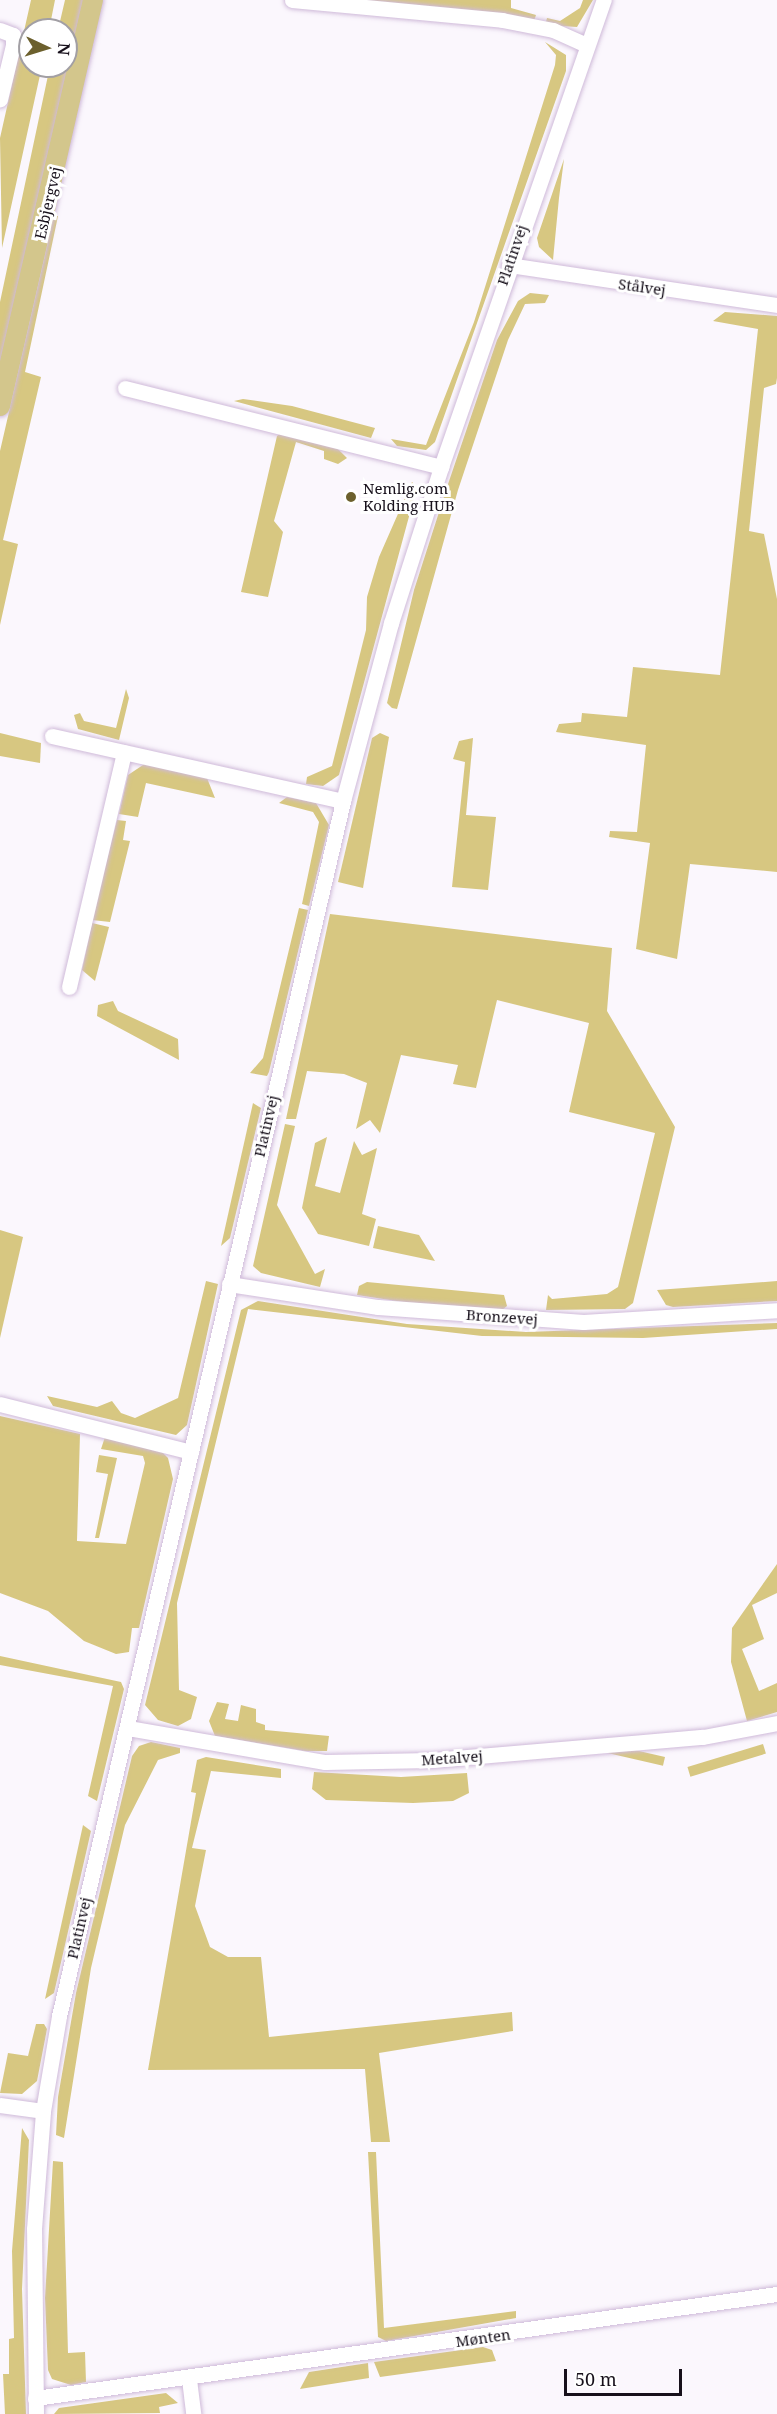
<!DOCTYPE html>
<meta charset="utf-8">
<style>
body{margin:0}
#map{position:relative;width:777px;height:2414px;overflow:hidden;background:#fbf7fd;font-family:"Noto Serif",serif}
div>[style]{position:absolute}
.green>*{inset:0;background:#d7c781;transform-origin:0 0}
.roads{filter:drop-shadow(0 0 2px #cfbad9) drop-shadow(0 0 2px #cfbad9)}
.minor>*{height:15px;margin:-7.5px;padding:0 7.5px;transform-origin:7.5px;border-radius:7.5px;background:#fff}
.major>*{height:20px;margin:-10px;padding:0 10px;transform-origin:10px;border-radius:10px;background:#d3c68c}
.dots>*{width:16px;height:16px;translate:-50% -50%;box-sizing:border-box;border:3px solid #fff;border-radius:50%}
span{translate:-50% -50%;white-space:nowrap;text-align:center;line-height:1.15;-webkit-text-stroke:6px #fff;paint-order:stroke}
.street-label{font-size:15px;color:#17101b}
.poi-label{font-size:15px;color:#17101b}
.left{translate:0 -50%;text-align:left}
.north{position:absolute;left:18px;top:18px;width:60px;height:60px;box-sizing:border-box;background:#fff;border:2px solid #a29fa4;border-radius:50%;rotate:94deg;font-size:16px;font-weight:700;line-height:24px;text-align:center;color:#17101b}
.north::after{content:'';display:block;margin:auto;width:21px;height:27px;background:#6c602d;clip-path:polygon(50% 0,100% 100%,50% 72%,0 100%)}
.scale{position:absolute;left:564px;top:2369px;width:118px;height:27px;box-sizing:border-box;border:3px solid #17101b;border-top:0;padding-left:8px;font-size:18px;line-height:21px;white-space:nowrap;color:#17101b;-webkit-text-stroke:4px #fff;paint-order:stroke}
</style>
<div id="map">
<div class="green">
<div style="clip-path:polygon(31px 0,55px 0,49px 30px,30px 30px,30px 66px,42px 66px,2px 248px,0 138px)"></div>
<div style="clip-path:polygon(65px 0,84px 0,0 374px,0 302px,50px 66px,66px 66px,66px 30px,58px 30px)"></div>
<div style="clip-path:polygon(340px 0,511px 0,511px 8px,536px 15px,534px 21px)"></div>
<div style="clip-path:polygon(583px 0,593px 0,577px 27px,545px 25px,547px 18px,560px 21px,580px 8px)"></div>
<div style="clip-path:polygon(545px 42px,566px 55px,566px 71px,435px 442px,426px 450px,397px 446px,391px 439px,426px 445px,474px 322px,555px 65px,556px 55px)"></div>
<div style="clip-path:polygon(564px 159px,559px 198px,553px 260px,539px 247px,537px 238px)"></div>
<div style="clip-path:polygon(54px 216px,58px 216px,25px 372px,41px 377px,3px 540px,18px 544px,0 625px,0 451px)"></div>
<div style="clip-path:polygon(530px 293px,549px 295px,545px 303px,525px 304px,508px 340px,458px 490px,397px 709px,392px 708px,387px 703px,414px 590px,448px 484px,497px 340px,518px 301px)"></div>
<div style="clip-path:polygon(725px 312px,777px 316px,777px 378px,776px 384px,764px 388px,749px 531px,764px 534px,777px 599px,777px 872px,690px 864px,677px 959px,636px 949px,650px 843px,609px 837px,610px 831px,637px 832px,646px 745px,556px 732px,559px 724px,581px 722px,582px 713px,627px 717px,633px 667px,720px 675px,758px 329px,713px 321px)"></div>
<div style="clip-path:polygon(243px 399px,292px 406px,375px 428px,371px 438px,234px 401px)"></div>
<div style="clip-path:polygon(283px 431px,333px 444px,347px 458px,338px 464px,324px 459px,324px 451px,296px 442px,274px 521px,283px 532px,268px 597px,241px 592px,277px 436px)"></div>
<div style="clip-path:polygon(412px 482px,417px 487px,339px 775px,323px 786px,306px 784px,307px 777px,332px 766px,366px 630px,367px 597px,379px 557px)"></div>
<div style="clip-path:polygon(126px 689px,129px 698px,119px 740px,78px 729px,74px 715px,80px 713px,84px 721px,116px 728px)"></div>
<div style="clip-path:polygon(0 733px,41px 743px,40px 763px,0 756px)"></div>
<div style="clip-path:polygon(380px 733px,389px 737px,363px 888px,338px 882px,372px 738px)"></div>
<div style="clip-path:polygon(473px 738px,466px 815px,496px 817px,488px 890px,452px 887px,465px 762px,453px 759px,459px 741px)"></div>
<div style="clip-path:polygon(146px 763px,207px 778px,215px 798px,146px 783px,138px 817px,119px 814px,128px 775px)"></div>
<div style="clip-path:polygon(287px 797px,316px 803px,329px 825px,309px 906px,302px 904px,319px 822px,313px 812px,279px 803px)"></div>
<div style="clip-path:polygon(117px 820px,126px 821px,123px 840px,130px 841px,110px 922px,92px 920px)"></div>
<div style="clip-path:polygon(299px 908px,308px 910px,269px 1072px,267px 1076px,250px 1073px,263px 1058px)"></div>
<div style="clip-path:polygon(330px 914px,612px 948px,607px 1011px,675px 1127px,633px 1303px,625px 1309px,546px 1310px,548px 1295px,552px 1299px,607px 1294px,618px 1287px,655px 1133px,569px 1112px,589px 1023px,497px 1000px,476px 1088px,453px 1084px,458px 1065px,401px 1055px,380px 1133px,370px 1120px,356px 1129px,367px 1083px,344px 1074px,307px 1071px,296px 1119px,286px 1119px)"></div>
<div style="clip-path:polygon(92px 923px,109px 927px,95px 981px,82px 970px)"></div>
<div style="clip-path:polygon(113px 1001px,118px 1011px,178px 1039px,179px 1060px,97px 1016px,98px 1005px)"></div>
<div style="clip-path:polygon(253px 1103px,261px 1108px,230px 1238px,221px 1246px)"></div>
<div style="clip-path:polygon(285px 1124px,295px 1126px,277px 1205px,315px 1274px,325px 1269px,320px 1287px,261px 1273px,253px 1266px)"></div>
<div style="clip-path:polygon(327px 1137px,315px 1186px,340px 1193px,354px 1141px,362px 1155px,377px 1148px,362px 1214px,376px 1219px,369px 1246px,318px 1234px,302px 1208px,315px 1143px)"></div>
<div style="clip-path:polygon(378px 1226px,419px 1235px,435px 1261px,373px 1248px)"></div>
<div style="clip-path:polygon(0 1230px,23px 1237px,0 1338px)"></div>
<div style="clip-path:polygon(206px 1281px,218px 1284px,187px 1425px,176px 1435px,53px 1406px,47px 1396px,97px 1407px,112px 1401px,121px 1413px,135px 1418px,178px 1398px)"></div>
<div style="clip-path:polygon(777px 1281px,777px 1301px,673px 1307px,666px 1305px,657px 1290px)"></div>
<div style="clip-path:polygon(367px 1282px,504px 1295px,507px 1306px,502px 1310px,423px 1305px,357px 1295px,359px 1286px)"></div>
<div style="clip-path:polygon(258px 1301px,407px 1324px,526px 1332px,777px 1323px,777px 1329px,643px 1338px,482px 1336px,248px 1309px,177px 1603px,179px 1690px,197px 1697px,191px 1719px,178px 1726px,158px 1720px,145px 1705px,241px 1310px)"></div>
<div style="clip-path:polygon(0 1416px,80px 1434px,77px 1541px,126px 1544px,145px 1463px,143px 1456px,101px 1449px,105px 1437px,160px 1450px,168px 1458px,173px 1479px,139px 1628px,132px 1628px,129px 1652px,116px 1654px,84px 1641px,48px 1611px,0 1593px)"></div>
<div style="clip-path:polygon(99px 1455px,117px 1458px,99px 1538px,95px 1538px,108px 1474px,96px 1472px)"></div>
<div style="clip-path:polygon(777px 1564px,777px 1593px,752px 1605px,764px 1639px,742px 1649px,759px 1691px,777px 1683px,777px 1712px,747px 1721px,731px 1662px,732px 1628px)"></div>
<div style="clip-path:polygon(0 1656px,121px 1682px,124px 1689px,97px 1801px,88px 1796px,113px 1686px,0 1665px)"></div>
<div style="clip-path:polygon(217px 1702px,229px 1704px,225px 1719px,238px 1721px,241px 1705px,256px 1709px,256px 1722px,265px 1725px,265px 1730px,329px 1736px,327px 1751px,305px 1751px,215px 1736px,209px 1721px)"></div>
<div style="clip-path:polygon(151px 1742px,180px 1748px,180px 1753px,158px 1760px,125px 1825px,91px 1968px,64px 2138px,56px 2135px,58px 2097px,76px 1993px,132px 1756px,139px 1746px)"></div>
<div style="left:763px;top:1744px;width:10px;height:79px;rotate:73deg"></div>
<div style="clip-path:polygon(206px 1757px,281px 1769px,281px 1778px,211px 1771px,192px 1848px,206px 1850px,195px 1906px,210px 1947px,228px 1957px,261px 1957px,269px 2037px,512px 2012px,513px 2031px,379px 2053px,390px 2142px,371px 2142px,365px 2069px,148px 2070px,196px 1793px,191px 1792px,197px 1760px)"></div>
<div style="left:665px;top:1757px;width:9px;height:69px;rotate:103deg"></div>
<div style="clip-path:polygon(314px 1772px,401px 1777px,467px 1773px,469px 1793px,453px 1801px,413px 1803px,326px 1800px,312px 1789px)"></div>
<div style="clip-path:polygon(83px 1825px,91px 1831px,54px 1993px,45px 1999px)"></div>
<div style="clip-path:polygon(36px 2024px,44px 2024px,47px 2029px,37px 2081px,22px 2094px,0 2093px,8px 2053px,28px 2056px)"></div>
<div style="clip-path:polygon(22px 2128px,29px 2140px,22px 2289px,26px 2414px,5px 2414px,3px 2374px,9px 2374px,9px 2339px,14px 2338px,12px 2251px)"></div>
<div style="clip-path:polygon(368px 2152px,376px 2152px,384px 2328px,516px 2311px,516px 2318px,386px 2341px,378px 2337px)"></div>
<div style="clip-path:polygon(53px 2161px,63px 2162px,68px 2353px,85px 2352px,86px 2382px,71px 2385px,52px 2379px,48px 2370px,45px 2298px)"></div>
<div style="clip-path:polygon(483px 2347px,492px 2350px,496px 2361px,380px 2377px,374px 2362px)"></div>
<div style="clip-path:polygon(368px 2363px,369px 2378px,300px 2389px,309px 2372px)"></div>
<div style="clip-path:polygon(166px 2393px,178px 2403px,159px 2407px,160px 2413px,54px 2414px,59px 2408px)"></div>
</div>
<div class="roads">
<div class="minor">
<div style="left:292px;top:0;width:211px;rotate:5.4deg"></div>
<div style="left:502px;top:20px;width:52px;rotate:11.1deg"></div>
<div style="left:553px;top:30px;width:37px;rotate:24deg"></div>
<div style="left:0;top:30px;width:14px;rotate:21deg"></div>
<div style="left:13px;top:35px;width:10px;rotate:90deg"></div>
<div style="left:13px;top:45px;width:56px;rotate:103.5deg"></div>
<div style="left:509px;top:265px;width:271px;rotate:8.5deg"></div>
<div style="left:125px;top:388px;width:326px;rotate:14deg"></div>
<div style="left:52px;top:736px;width:298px;rotate:12.6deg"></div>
<div style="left:69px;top:987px;width:241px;rotate:-76.8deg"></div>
<div style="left:229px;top:1284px;width:151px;rotate:8.8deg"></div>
<div style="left:378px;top:1307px;width:206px;rotate:4.2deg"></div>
<div style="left:583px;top:1322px;width:194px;rotate:-3.5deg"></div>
<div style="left:0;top:1404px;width:197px;rotate:14.1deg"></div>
<div style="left:128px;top:1728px;width:200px;rotate:9.8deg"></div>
<div style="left:325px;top:1762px;width:107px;rotate:-1.1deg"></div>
<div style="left:432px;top:1760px;width:272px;rotate:-4.9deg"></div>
<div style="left:703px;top:1737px;width:75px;rotate:-10.7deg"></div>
<div style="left:0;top:2105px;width:43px;rotate:7.9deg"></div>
<div style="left:189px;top:2379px;width:35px;rotate:83deg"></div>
<div style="left:35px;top:2398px;width:749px;rotate:-7.98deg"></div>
<div style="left:36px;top:2414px;width:185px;rotate:-90.6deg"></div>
<div style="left:34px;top:2229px;width:118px;rotate:-85.6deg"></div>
<div style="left:43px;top:2111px;width:96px;rotate:-80.4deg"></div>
<div style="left:59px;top:2016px;width:1248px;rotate:-76.84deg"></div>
<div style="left:343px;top:801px;width:184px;rotate:-74.9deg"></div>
<div style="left:391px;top:623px;width:164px;rotate:-72.2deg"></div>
<div style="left:441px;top:467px;width:495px;rotate:-70.8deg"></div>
</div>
<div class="major">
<div style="left:0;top:406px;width:417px;rotate:-77.1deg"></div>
</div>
</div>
<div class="dots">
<div style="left:351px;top:497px;background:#6c602d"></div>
</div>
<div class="street-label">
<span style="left:48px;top:203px;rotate:-77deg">Esbjergvej</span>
<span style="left:512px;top:255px;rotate:-71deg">Platinvej</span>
<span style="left:642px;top:287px;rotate:8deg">Stålvej</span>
<span style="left:266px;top:1126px;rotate:-77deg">Platinvej</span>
<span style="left:502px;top:1317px;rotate:4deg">Bronzevej</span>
<span style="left:452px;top:1758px;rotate:-4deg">Metalvej</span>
<span style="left:79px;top:1928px;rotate:-77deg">Platinvej</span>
<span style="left:483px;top:2338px;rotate:-8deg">Mønten</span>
</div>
<div class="poi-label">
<span class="left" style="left:363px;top:497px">Nemlig.com<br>Kolding HUB</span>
</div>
<div class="north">N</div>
<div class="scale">50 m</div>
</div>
